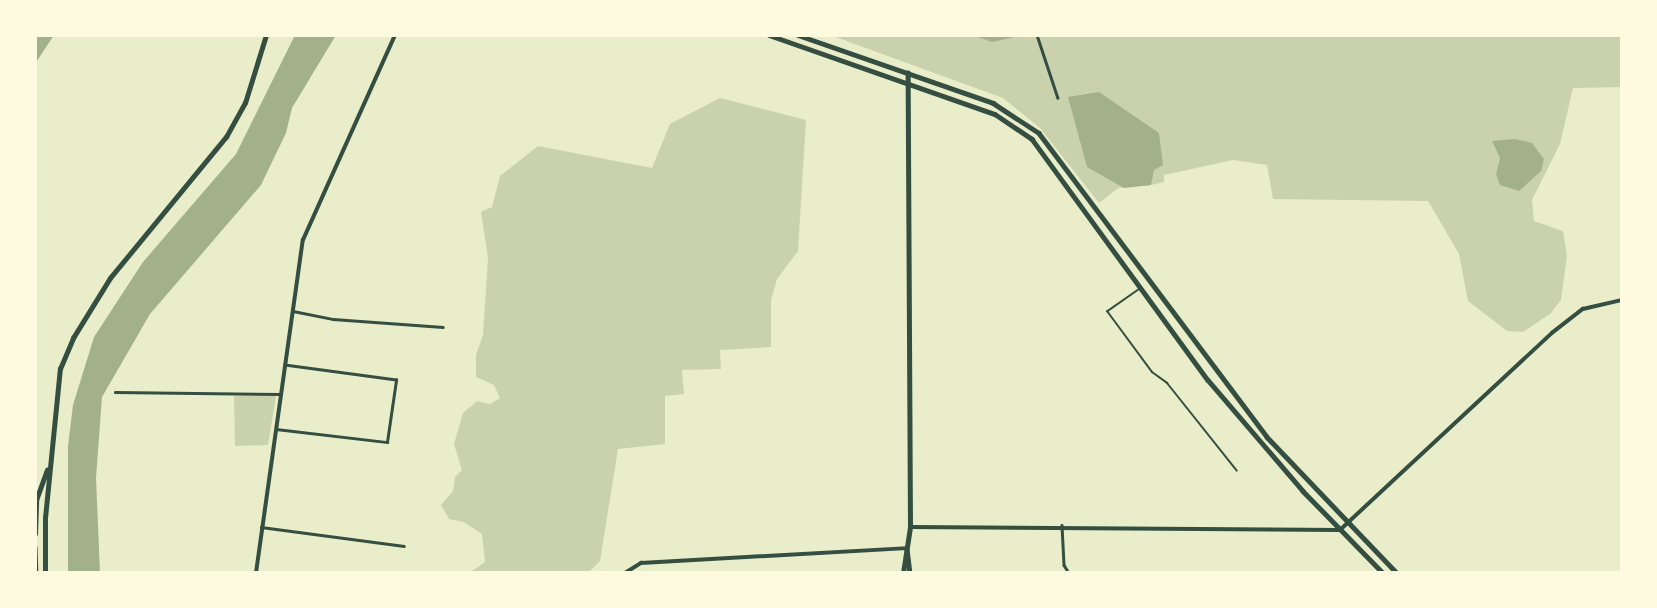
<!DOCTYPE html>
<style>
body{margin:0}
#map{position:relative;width:1657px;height:608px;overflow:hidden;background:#e9edc9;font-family:"Noto Serif",serif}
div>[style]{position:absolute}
.green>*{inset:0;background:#cad2ad}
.water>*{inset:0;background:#a3b18a}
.service>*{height:2px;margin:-1px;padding:0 1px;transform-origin:1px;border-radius:1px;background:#344e41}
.pedestrian>*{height:2.5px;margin:-1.25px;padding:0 1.25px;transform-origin:1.25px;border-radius:1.25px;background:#344e41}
.minor>*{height:2.5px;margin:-1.25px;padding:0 1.25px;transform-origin:1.25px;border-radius:1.25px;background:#344e41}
.tertiary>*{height:3.5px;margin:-1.75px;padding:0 1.75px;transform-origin:1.75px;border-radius:1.75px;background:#344e41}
.secondary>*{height:4.5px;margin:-2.25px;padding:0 2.25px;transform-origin:2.25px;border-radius:2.25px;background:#344e41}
.primary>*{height:4.5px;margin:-2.25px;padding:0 2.25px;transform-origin:2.25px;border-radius:2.25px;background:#344e41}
span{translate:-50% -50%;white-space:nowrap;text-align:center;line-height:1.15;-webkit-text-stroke:7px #fefae0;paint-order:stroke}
.frame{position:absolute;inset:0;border:37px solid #fefae0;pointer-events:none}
</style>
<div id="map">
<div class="green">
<div style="clip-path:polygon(830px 35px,1622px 35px,1622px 87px,1573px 88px,1560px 144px,1532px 200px,1534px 221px,1563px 231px,1567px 256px,1561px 300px,1550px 314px,1523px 332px,1507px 331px,1468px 301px,1459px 254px,1428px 201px,1273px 199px,1267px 165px,1233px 160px,1164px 175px,1164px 182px,1151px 185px,1118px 188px,1099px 203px,1040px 128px,1003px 98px)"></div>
<div style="clip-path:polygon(720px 98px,806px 120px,798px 251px,777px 279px,771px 300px,771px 347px,720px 350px,721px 369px,682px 370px,684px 394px,665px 396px,665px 444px,618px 449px,600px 561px,588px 573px,469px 573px,485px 562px,482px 534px,464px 522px,449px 519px,441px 505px,453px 491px,455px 477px,462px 470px,454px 444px,463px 413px,477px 401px,490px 404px,500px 398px,494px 385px,476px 377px,476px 355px,483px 335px,488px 258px,481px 212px,492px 207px,500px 176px,538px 146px,652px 168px,670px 124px)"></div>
<div style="clip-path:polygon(234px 396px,276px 396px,268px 445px,235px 446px)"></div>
</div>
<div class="water">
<div style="clip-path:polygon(35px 35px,54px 35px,35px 64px)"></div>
<div style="clip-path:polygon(295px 35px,336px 35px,292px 108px,286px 133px,261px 185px,150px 314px,102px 397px,96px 478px,100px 573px,68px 573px,68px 446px,73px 405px,94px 337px,143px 262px,236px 154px)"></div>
<div style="clip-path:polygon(972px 35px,1023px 35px,992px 42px)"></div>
<div style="clip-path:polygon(1099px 92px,1159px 133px,1163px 165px,1154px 170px,1151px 185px,1124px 188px,1087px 167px,1068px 97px)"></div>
<div style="clip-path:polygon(1515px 139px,1532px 143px,1544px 159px,1541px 171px,1519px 191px,1500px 185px,1496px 174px,1500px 158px,1492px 141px)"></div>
</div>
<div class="service">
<div style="left:1139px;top:289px;width:39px;rotate:145deg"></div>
<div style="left:1107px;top:311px;width:76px;rotate:53.6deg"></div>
<div style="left:1152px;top:372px;width:19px;rotate:36deg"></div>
<div style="left:1167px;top:383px;width:112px;rotate:51.5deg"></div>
</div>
<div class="pedestrian">
<div style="left:1037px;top:35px;width:66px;rotate:71.6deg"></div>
</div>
<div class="minor">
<div style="left:293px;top:311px;width:41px;rotate:11.3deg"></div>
<div style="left:333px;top:319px;width:110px;rotate:4.2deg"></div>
<div style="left:115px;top:392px;width:166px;rotate:0.7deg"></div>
<div style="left:276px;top:429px;width:112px;rotate:6.7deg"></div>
<div style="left:387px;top:442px;width:63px;rotate:-81.7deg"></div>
<div style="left:396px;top:380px;width:112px;rotate:-172.3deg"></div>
<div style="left:1062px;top:525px;width:40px;rotate:87.1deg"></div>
<div style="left:1064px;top:565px;width:9px;rotate:58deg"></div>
<div style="left:261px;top:527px;width:144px;rotate:7.6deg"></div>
</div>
<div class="tertiary">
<div style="left:910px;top:527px;width:430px;rotate:0.4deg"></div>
<div style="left:1340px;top:530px;width:289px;rotate:-42.9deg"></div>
<div style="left:1552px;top:333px;width:39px;rotate:-38deg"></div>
<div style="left:1583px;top:309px;width:40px;rotate:-13deg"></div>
<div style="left:256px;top:573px;width:336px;rotate:-82deg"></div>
<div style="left:303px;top:240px;width:225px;rotate:-65.8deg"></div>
<div style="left:625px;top:573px;width:19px;rotate:-32deg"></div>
<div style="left:641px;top:563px;width:266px;rotate:-3.2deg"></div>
</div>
<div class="secondary">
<div style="left:35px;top:534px;width:34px;rotate:-88deg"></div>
<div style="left:36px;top:500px;width:32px;rotate:-70deg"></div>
<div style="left:35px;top:547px;width:26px;rotate:88deg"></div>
<div style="left:907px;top:549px;width:24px;rotate:83deg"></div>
<div style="left:45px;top:573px;width:55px;rotate:-90deg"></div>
<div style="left:45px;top:518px;width:150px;rotate:-84.3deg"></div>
<div style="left:60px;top:369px;width:34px;rotate:-67deg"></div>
<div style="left:73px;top:338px;width:70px;rotate:-58.3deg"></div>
<div style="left:110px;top:278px;width:183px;rotate:-50.6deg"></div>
<div style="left:226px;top:137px;width:39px;rotate:-61deg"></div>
<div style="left:245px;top:103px;width:71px;rotate:-72.8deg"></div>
<div style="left:903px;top:573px;width:47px;rotate:-81.3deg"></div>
<div style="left:910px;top:527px;width:454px;rotate:-90.3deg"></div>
</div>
<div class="primary">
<div style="left:769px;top:35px;width:239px;rotate:19.3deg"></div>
<div style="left:995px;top:114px;width:45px;rotate:34deg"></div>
<div style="left:1032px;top:139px;width:298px;rotate:53.9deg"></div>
<div style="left:1208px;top:380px;width:146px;rotate:49.4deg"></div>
<div style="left:1303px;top:491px;width:115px;rotate:45.7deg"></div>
<div style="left:798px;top:35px;width:207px;rotate:19.2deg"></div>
<div style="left:993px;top:103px;width:55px;rotate:33.1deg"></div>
<div style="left:1039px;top:133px;width:380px;rotate:53.1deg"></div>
<div style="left:1267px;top:437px;width:188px;rotate:46.3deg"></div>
</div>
<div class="frame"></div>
</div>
